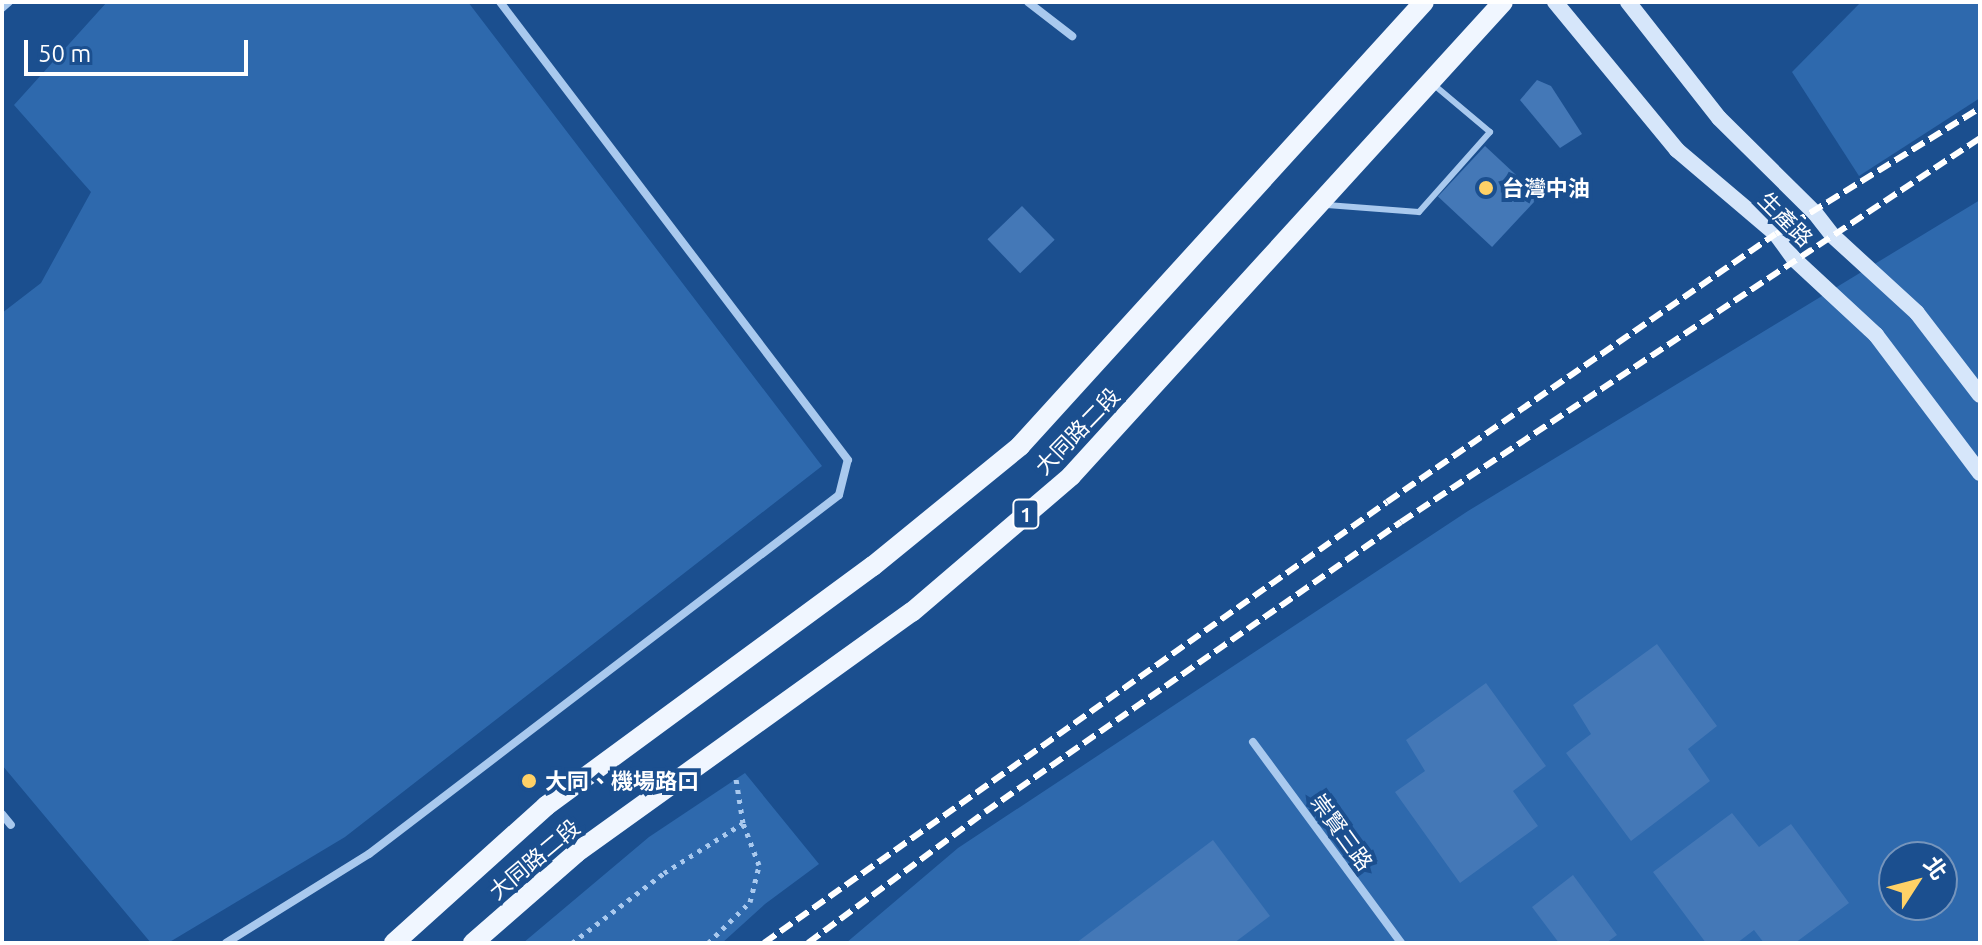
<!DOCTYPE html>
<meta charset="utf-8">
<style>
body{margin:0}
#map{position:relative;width:1982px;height:945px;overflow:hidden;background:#1b4f8f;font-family:Ubuntu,"Noto Sans TC",sans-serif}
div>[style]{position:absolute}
.green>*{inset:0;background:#2e69ad}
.building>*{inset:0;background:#4478b7;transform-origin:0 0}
.path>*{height:5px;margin-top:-2.5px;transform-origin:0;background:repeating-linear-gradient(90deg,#a9c9ee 0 4px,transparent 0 10px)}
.lane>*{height:6px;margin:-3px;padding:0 3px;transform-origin:3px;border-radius:3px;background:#a9c9ee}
.street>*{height:8px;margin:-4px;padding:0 4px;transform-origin:4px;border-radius:4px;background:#a9c9ee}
.secondary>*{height:16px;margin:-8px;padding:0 8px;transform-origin:8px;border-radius:8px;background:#d6e6fa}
.primary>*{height:20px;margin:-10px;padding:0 10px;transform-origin:10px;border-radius:10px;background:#f0f6ff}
.rail>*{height:6px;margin-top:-3px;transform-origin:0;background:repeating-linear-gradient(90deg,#fff 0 14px,transparent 0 20px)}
.dots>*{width:22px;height:22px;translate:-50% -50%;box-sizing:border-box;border:4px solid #1b4f8f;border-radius:50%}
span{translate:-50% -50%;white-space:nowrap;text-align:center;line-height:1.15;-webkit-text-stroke:8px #1b4f8f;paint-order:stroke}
.shield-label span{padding:2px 6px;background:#1b4f8f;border:2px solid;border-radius:6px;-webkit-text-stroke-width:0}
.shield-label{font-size:20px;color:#fff;font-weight:700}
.poi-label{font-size:22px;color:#fff;font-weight:700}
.left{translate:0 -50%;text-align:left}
.street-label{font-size:22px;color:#fff}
.frame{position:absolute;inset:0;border:4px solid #fff;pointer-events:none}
.north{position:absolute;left:1878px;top:841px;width:80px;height:80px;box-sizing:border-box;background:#1b4f8f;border:2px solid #7695bc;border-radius:50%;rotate:54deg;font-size:22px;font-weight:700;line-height:32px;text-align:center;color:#fff}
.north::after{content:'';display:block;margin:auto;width:28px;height:36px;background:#ffd166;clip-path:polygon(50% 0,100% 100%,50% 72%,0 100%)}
.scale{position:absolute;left:24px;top:40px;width:224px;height:36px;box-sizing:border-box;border:4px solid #fff;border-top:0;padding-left:10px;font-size:24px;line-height:28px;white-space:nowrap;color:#fff;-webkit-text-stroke:6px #1b4f8f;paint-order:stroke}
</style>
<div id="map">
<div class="green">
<div style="clip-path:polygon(107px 2px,468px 2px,822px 466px,345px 837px,168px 943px,151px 943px,2px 765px,2px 313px,41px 283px,91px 192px,14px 105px)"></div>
<div style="clip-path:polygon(1861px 2px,1980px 2px,1980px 98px,1859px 176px,1792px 72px)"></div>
<div style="clip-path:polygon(evenodd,1980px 200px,1980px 943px,846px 943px,958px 848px,1468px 511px,1980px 200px,1894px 857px,1942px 857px,1942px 905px,1894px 905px,1894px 857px)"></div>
<div style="clip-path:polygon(745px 773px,819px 864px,765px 904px,722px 943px,523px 943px,649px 837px)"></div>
</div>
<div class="building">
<div style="clip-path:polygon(1537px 80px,1551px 86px,1582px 134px,1560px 148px,1520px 100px)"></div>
<div style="left:1485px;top:146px;width:74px;height:69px;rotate:43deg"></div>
<div style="left:1022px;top:206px;width:47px;height:48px;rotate:46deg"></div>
<div style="clip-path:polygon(1657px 644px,1717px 726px,1688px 749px,1710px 781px,1631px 841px,1566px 753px,1591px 734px,1573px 705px)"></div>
<div style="clip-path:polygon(1486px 683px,1546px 766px,1513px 791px,1538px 826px,1460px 883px,1395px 792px,1425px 771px,1406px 740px)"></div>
<div style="clip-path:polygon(1732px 813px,1759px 847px,1791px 824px,1849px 903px,1795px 943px,1764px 943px,1754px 930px,1737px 943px,1706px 943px,1653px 872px)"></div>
<div style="clip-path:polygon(1213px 840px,1270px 916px,1234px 943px,1076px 943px)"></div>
<div style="clip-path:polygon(1573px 875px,1617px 935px,1606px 943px,1559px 943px,1532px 907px)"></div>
</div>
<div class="path">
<div style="left:572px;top:943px;width:116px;rotate:-37.3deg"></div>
<div style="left:664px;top:873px;width:93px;rotate:-32.3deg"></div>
<div style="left:708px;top:943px;width:59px;rotate:-44.3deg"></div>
<div style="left:750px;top:902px;width:38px;rotate:-76deg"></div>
<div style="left:759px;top:865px;width:45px;rotate:-110.9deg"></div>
<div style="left:743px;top:823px;width:45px;rotate:-99deg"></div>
</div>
<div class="lane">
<div style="left:1327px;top:205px;width:92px;rotate:4.4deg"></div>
<div style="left:1419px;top:212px;width:107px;rotate:-48.4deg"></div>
<div style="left:1490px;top:132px;width:73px;rotate:-140deg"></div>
</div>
<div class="street">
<div style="left:1028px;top:2px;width:56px;rotate:37.7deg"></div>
<div style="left:2px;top:8px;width:9px;rotate:-41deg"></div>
<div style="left:1253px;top:742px;width:250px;rotate:53.6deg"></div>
<div style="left:2px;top:814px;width:14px;rotate:51deg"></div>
<div style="left:226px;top:943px;width:168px;rotate:-31.9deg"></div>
<div style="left:369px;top:854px;width:591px;rotate:-37.37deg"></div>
<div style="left:839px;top:495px;width:36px;rotate:-76deg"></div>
<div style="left:848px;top:460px;width:575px;rotate:-127.23deg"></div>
</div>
<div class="secondary">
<div style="left:1555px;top:2px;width:192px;rotate:50.5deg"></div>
<div style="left:1677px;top:150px;width:130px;rotate:40.3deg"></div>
<div style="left:1776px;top:234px;width:31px;rotate:54deg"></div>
<div style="left:1794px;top:259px;width:112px;rotate:42.8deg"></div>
<div style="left:1876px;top:335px;width:173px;rotate:53deg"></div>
<div style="left:1628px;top:2px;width:147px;rotate:51.9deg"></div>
<div style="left:1719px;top:118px;width:135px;rotate:44.7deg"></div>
<div style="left:1815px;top:213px;width:28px;rotate:52deg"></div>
<div style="left:1832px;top:235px;width:115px;rotate:42.5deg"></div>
<div style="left:1917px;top:313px;width:103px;rotate:52.5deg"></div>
</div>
<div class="primary">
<div style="left:394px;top:943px;width:205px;rotate:-42deg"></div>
<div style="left:546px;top:806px;width:406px;rotate:-36.3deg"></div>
<div style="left:873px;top:566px;width:190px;rotate:-39.2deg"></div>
<div style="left:1020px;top:446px;width:600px;rotate:-47.7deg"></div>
<div style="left:473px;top:943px;width:137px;rotate:-41.1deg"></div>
<div style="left:576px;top:853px;width:413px;rotate:-35.7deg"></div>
<div style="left:912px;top:612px;width:209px;rotate:-40.5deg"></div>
<div style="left:1071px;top:476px;width:641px;rotate:-47.65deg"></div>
</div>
<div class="rail">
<div style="left:764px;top:943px;width:763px;rotate:-35.29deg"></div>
<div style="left:1387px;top:502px;width:472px;rotate:-34.6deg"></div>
<div style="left:1776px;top:234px;width:240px;rotate:-31.7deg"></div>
<div style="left:808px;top:943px;width:220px;rotate:-36.5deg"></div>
<div style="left:985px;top:812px;width:507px;rotate:-34.88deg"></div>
<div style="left:1401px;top:522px;width:695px;rotate:-33.55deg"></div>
</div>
<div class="dots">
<div style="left:1486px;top:188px;background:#ffd166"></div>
<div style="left:529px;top:781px;background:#ffd166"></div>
</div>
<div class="shield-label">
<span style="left:1026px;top:514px">1</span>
</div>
<div class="poi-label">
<span class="left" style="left:1502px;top:188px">台灣中油</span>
<span class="left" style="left:545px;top:781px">大同、機場路口</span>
</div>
<div class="street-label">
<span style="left:1786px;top:219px;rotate:45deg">生產路</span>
<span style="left:1077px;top:431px;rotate:-46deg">大同路二段</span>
<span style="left:1342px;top:832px;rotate:54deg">崇賢三路</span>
<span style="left:534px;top:859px;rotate:-40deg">大同路二段</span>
</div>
<div class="frame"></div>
<div class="north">北</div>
<div class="scale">50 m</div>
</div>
